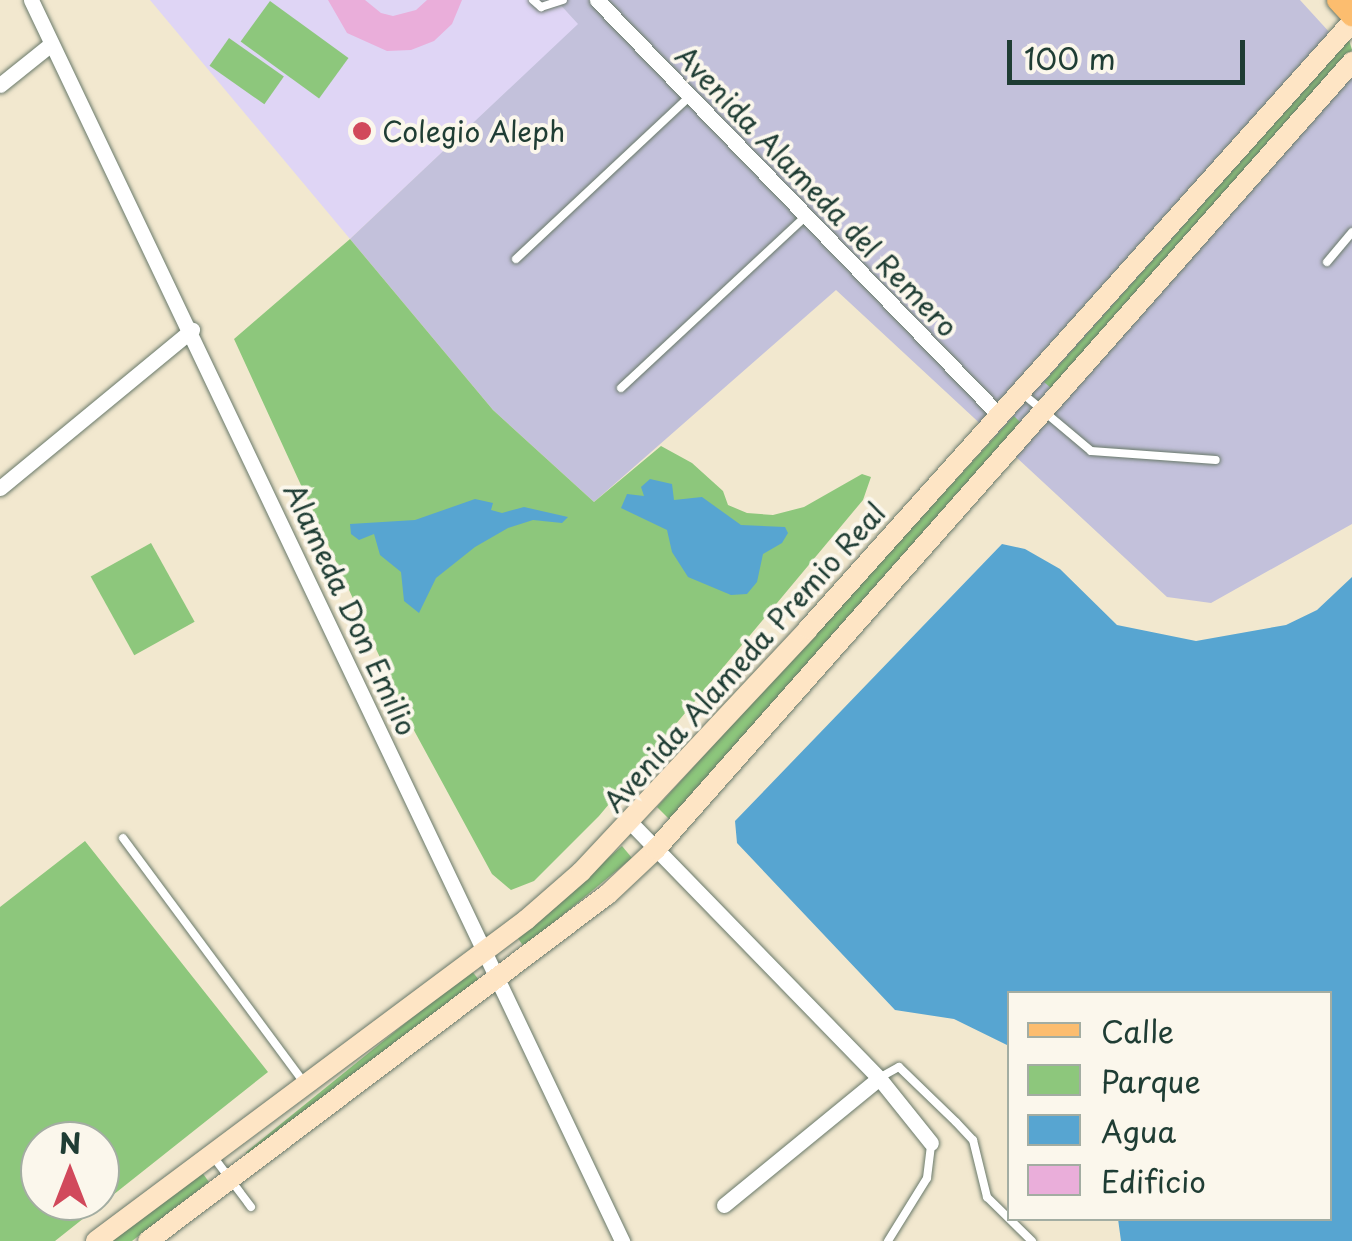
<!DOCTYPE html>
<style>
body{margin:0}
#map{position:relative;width:1352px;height:1241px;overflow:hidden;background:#f2e8cf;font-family:"Playpen Sans",sans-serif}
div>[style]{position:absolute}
.built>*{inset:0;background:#dfd5f5}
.industrial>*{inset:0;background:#c3c1db}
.green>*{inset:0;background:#8dc77c;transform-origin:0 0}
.water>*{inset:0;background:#57a5d1}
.building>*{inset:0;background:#eaaeda}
.roads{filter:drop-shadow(0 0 2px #69796a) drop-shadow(0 0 2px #69796a)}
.lane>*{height:8px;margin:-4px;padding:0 4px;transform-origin:4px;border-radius:4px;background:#fff}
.street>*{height:15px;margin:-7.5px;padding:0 7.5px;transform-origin:7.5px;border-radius:7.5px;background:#fff}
.secondary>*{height:20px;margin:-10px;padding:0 10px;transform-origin:10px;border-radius:10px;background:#fee5c5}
.primary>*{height:22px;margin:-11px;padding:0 11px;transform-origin:11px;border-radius:11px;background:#fcbd6f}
.dots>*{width:28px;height:28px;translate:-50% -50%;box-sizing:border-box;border:5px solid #fbf7ec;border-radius:50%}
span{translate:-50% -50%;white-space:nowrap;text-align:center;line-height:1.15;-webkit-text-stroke:8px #fbf7ec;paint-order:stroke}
.poi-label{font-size:28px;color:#1f3d34}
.left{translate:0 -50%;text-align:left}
.street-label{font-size:28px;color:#1f3d34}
.legend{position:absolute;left:1007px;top:991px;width:325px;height:230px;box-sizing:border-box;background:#fbf7ec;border:2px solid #a3ada2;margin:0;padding:12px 18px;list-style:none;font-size:30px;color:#1f3d34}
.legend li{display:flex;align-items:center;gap:20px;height:50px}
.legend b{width:50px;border:2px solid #a3ada2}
.north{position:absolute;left:20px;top:1121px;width:100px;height:100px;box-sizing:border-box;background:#fbf7ec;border:2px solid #a3ada2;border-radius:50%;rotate:0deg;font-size:28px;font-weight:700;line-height:40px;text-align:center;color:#1f3d34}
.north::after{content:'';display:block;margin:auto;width:35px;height:45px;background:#d1495b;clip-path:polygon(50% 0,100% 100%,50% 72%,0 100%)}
.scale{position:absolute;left:1007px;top:40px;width:238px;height:45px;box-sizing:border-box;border:5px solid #1f3d34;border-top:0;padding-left:12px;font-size:30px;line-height:35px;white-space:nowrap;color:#1f3d34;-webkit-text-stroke:8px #fbf7ec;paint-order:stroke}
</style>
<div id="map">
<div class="built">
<div style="clip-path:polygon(150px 0,556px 0,579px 24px,350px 239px)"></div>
</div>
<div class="industrial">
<div style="clip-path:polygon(556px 0,1300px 0,1352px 57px,1352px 524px,1211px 603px,1167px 597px,836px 290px,594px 502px,493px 410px,350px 239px,578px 24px)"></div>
</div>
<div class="green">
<div style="left:270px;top:1px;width:97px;height:50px;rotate:36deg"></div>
<div style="left:229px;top:38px;width:67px;height:34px;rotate:35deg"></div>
<div style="clip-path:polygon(1349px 40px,1352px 50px,1052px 389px,1044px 382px)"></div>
<div style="clip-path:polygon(350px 239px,493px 410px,594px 502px,661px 446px,692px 463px,723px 491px,728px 505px,747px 513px,773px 515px,804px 507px,862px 474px,871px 477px,863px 500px,599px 816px,534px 881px,511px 890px,492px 874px,410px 723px,234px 339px)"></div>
<div style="clip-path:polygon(1014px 416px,1022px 424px,669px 819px,657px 807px)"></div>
<div style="left:151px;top:543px;width:90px;height:69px;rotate:61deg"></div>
<div style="clip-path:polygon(evenodd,85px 841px,268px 1072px,55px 1241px,0 1241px,0 907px,85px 841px,40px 1141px,100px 1141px,100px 1201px,40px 1201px,40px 1141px)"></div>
<div style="clip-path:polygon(622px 846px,632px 858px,524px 947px,517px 937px)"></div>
<div style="left:471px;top:970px;width:14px;height:290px;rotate:51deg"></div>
<div style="clip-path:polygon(201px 1171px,209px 1182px,132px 1241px,110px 1241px)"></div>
</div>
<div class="water">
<div style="clip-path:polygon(650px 479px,672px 484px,674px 500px,702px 497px,741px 525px,785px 527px,788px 533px,782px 543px,763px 554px,757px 582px,747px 594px,731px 595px,688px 577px,672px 552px,667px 530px,621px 508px,627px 494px,644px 496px,641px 487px)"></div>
<div style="clip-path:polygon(475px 499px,493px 503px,491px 510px,502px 513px,524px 507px,568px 517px,562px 523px,533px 520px,508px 528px,475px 547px,436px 578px,419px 613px,404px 601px,401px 572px,380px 555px,374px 534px,359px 540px,351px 534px,350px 524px,415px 520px)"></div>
<div style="clip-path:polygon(1002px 544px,1025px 549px,1060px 569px,1117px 625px,1196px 641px,1286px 625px,1317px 610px,1352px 577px,1352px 1241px,1121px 1241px,1118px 1219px,1330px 1218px,1330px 994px,1009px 994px,1009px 1046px,954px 1019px,895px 1010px,737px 843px,735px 821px)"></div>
</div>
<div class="building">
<div style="clip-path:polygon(328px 0,365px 0,381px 13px,393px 16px,416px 10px,427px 0,462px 0,452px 24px,434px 41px,411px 50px,387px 51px,347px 33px)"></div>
</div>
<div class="roads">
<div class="lane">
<div style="left:533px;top:0;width:11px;rotate:41deg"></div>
<div style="left:541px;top:7px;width:23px;rotate:-18deg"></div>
<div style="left:516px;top:259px;width:238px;rotate:-43.1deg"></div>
<div style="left:1327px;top:262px;width:39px;rotate:-50deg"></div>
<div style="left:621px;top:388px;width:253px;rotate:-42.9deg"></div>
<div style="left:1022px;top:393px;width:90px;rotate:40deg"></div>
<div style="left:1091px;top:451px;width:125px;rotate:4.1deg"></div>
<div style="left:123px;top:838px;width:306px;rotate:53.5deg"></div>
<div style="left:879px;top:1078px;width:23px;rotate:-29deg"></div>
<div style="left:899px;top:1067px;width:79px;rotate:44deg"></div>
<div style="left:956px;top:1122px;width:25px;rotate:47deg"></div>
<div style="left:973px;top:1140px;width:59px;rotate:76.2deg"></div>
<div style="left:987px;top:1197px;width:63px;rotate:44.4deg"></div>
<div style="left:212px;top:1155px;width:65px;rotate:53.1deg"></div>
<div style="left:888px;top:1241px;width:74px;rotate:-58.2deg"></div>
<div style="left:927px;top:1178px;width:35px;rotate:-83deg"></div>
</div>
<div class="street">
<div style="left:31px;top:0;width:1375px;rotate:64.53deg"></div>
<div style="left:597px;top:0;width:579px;rotate:45.91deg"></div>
<div style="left:0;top:85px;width:65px;rotate:-38.8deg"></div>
<div style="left:0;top:488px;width:249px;rotate:-39.5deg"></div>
<div style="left:631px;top:823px;width:356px;rotate:45.8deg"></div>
<div style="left:879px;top:1078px;width:83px;rotate:51.3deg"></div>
<div style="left:724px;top:1205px;width:200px;rotate:-39.3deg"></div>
</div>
<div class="secondary">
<div style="left:96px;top:1241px;width:537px;rotate:-36.74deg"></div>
<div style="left:526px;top:920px;width:73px;rotate:-41.1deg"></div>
<div style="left:581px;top:872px;width:333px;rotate:-46.9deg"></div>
<div style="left:808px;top:629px;width:815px;rotate:-48.13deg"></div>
<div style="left:148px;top:1241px;width:576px;rotate:-37.03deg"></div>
<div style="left:608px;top:894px;width:66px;rotate:-43.2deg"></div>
<div style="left:656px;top:849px;width:1051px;rotate:-48.51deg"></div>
</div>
<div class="primary">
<div style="left:1338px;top:0;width:21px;rotate:47deg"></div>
</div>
</div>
<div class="dots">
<div style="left:362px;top:131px;background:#d1495b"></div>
</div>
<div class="poi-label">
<span class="left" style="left:382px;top:131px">Colegio Aleph</span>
</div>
<div class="street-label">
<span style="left:817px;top:191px;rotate:46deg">Avenida Alameda del Remero</span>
<span style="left:351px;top:609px;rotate:65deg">Alameda Don Emilio</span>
<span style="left:744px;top:657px;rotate:-48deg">Avenida Alameda Premio Real</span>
</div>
<ul class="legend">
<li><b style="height:12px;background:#fcbd6f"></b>Calle</li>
<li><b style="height:28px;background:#8dc77c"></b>Parque</li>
<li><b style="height:28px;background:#57a5d1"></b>Agua</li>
<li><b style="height:28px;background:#eaaeda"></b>Edificio</li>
</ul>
<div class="north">N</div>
<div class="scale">100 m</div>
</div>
